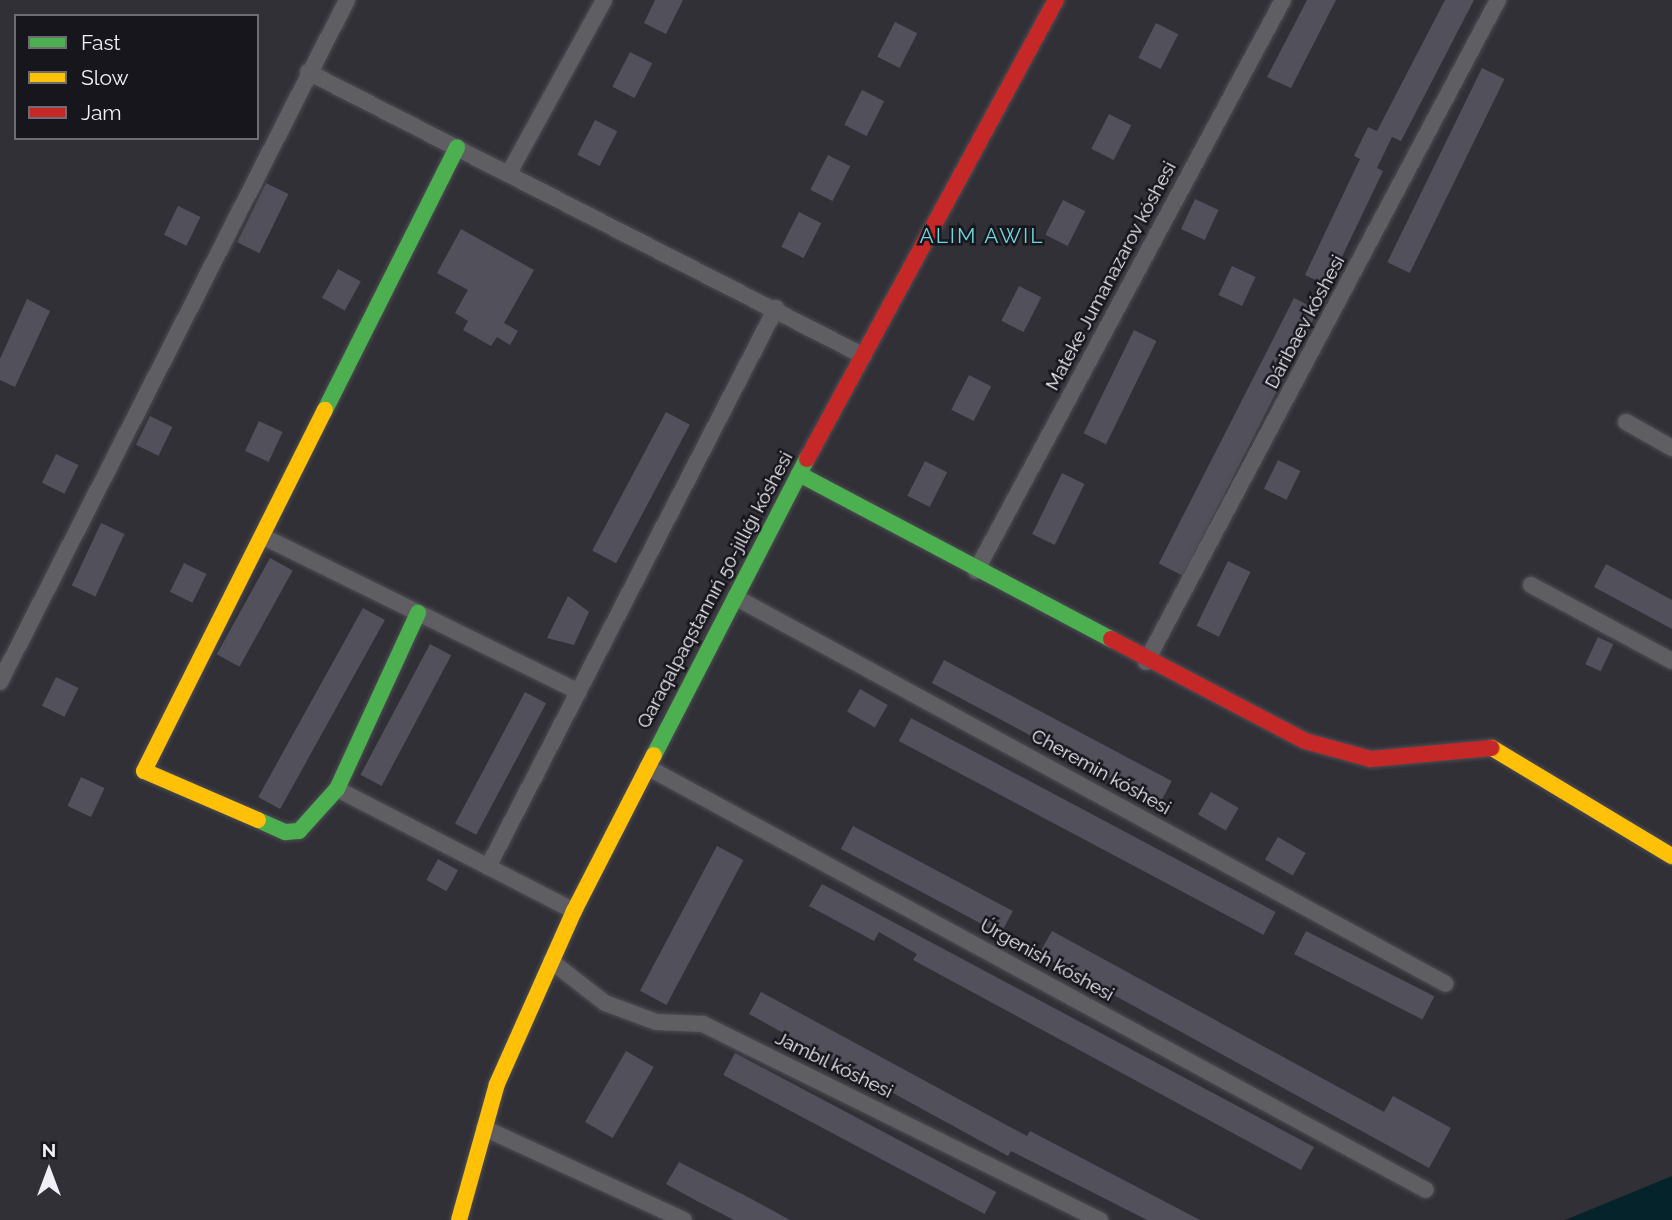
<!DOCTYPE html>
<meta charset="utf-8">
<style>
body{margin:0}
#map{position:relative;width:1672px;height:1220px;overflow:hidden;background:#313037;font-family:Raleway,sans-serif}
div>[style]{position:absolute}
.water>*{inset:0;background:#04232b}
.building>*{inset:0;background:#52505b;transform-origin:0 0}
.roads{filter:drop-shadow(0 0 2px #4d4c53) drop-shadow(0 0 2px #4d4c53)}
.street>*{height:16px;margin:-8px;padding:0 8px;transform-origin:8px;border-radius:8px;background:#5f5f63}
.fast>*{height:16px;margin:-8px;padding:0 8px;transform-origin:8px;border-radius:8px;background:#4caf50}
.slow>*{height:16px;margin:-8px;padding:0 8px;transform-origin:8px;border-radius:8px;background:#ffc107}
.jam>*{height:16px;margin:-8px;padding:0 8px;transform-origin:8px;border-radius:8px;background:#c62828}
span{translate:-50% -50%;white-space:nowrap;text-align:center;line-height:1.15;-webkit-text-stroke:5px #17161c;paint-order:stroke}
.street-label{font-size:19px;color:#f1f0f9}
.neighbourhood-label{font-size:21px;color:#6ad7dd;letter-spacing:2px}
.legend{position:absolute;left:14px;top:14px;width:245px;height:126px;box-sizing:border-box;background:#17161c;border:2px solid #6e6d74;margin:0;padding:9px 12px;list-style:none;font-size:21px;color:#f1f0f9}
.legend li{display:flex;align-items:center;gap:14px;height:35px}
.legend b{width:35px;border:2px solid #6e6d74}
.north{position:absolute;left:14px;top:1136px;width:70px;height:70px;-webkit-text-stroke:5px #17161c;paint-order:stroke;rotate:0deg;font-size:19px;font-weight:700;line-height:28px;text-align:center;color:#f1f0f9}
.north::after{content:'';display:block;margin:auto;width:24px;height:32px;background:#f1f0f9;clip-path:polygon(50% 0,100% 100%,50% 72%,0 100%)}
</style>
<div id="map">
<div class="water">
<div style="clip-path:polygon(1672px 1176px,1672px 1220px,1565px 1220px)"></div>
</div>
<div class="building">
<div style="clip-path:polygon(655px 0,683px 0,666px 34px,644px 23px)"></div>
<div style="clip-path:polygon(1307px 0,1336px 0,1291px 88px,1267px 77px)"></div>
<div style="clip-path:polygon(1445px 0,1474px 0,1401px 141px,1392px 137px,1377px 168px,1383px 171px,1328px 286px,1305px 275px,1360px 159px,1354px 156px,1368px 127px,1377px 131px)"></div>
<div style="left:895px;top:22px;width:25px;height:39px;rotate:27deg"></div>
<div style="left:1156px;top:23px;width:25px;height:39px;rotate:27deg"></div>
<div style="left:630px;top:52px;width:25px;height:39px;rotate:27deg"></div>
<div style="left:1482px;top:68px;width:25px;height:216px;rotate:26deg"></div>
<div style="left:862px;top:90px;width:25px;height:39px;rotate:27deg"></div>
<div style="left:1109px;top:114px;width:25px;height:39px;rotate:27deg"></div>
<div style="left:595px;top:120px;width:25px;height:39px;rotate:27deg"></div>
<div style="left:828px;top:155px;width:25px;height:39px;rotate:27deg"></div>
<div style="left:266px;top:183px;width:25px;height:66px;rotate:26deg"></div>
<div style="left:1195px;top:199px;width:26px;height:33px;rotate:25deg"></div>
<div style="left:1063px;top:200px;width:25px;height:39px;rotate:27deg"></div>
<div style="left:178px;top:206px;width:25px;height:32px;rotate:26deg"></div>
<div style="left:799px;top:212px;width:25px;height:39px;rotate:27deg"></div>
<div style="clip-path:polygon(461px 229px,534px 270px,504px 323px,518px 331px,510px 345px,497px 337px,491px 346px,463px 330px,468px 321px,455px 313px,468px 290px,437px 273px)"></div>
<div style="left:1232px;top:266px;width:26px;height:32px;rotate:25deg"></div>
<div style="left:338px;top:269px;width:26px;height:33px;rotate:29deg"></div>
<div style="left:1019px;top:286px;width:25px;height:39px;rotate:27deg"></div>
<div style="left:1294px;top:298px;width:27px;height:298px;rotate:27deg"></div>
<div style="clip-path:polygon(27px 299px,50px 311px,15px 387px,0 380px,0 359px)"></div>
<div style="left:1134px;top:330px;width:25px;height:115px;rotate:26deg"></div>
<div style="left:969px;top:375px;width:25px;height:39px;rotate:27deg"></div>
<div style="left:666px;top:412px;width:27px;height:157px;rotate:28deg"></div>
<div style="left:150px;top:416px;width:25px;height:32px;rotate:26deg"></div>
<div style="left:259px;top:421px;width:26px;height:33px;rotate:25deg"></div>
<div style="left:56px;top:454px;width:25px;height:32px;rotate:26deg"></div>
<div style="left:1278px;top:460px;width:25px;height:32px;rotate:26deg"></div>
<div style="left:925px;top:461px;width:25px;height:39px;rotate:27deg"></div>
<div style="left:1062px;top:473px;width:25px;height:68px;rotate:26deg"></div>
<div style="left:101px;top:523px;width:26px;height:69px;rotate:25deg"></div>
<div style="left:270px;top:558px;width:26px;height:110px;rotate:29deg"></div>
<div style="left:1228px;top:561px;width:25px;height:72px;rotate:26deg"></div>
<div style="left:184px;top:563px;width:25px;height:32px;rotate:26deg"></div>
<div style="clip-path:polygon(1606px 564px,1672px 600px,1672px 629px,1594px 587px)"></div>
<div style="clip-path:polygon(568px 596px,589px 612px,574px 645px,547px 638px)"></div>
<div style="left:363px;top:608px;width:25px;height:216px;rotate:29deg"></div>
<div style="left:1598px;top:637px;width:17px;height:30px;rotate:25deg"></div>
<div style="left:430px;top:644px;width:24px;height:148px;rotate:28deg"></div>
<div style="left:944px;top:660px;width:258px;height:26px;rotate:28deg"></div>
<div style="left:56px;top:677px;width:25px;height:32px;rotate:26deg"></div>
<div style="left:860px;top:689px;width:32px;height:26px;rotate:30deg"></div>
<div style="left:525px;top:692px;width:24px;height:149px;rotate:28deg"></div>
<div style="left:911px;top:718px;width:413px;height:26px;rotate:28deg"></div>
<div style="left:81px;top:777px;width:26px;height:32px;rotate:25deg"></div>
<div style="left:1211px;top:792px;width:32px;height:26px;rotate:30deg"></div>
<div style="left:853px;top:826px;width:181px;height:26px;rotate:28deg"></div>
<div style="left:1278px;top:837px;width:32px;height:26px;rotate:30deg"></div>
<div style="left:717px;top:846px;width:30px;height:164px;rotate:28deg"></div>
<div style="left:438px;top:859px;width:23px;height:24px;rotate:29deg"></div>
<div style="clip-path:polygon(822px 884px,1314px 1147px,1301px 1170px,913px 960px,917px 954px,879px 932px,874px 941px,809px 906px)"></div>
<div style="clip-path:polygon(1052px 931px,1384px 1112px,1393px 1096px,1451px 1128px,1429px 1168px,1039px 954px)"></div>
<div style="left:1306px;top:931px;width:144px;height:26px;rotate:27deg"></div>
<div style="clip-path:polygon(761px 992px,1027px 1136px,1030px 1131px,1200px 1220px,1147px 1220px,1011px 1151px,1008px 1156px,749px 1014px)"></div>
<div style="left:626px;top:1051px;width:32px;height:82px;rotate:30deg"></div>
<div style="left:735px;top:1053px;width:296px;height:25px;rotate:28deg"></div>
<div style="clip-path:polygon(679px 1162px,744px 1195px,790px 1220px,734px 1220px,695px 1200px,666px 1184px)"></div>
</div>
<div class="roads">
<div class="street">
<div style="left:308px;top:72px;width:624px;rotate:27.06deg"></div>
<div style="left:509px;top:173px;width:197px;rotate:-61.2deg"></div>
<div style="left:1626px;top:422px;width:53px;rotate:29.5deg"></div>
<div style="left:262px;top:536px;width:353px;rotate:26.2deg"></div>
<div style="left:976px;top:571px;width:648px;rotate:-61.74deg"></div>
<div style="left:1531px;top:585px;width:160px;rotate:28.3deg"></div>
<div style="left:735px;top:597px;width:809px;rotate:28.56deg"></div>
<div style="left:1146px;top:662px;width:750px;rotate:-62deg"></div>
<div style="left:0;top:682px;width:765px;rotate:-63.03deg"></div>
<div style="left:647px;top:767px;width:886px;rotate:28.5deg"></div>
<div style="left:337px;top:789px;width:267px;rotate:27.2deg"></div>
<div style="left:488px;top:867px;width:629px;rotate:-62.74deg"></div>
<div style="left:551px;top:961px;width:68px;rotate:37.9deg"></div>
<div style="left:605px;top:1003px;width:54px;rotate:20.4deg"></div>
<div style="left:656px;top:1022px;width:47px;rotate:2.4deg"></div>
<div style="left:703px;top:1024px;width:443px;rotate:26.3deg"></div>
<div style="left:484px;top:1128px;width:220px;rotate:24.7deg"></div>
</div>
<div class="fast">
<div style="left:325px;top:410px;width:294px;rotate:-63.3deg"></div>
<div style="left:799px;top:474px;width:353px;rotate:27.9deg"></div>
<div style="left:654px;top:755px;width:333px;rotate:-62.7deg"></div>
<div style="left:258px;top:820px;width:30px;rotate:24deg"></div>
<div style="left:285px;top:832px;width:14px;rotate:-4deg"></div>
<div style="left:299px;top:831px;width:57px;rotate:-47.9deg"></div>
<div style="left:337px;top:789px;width:194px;rotate:-65.3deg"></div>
</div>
<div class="slow">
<div style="left:1492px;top:748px;width:210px;rotate:31deg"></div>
<div style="left:258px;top:820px;width:124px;rotate:-156.7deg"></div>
<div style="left:144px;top:771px;width:404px;rotate:-63.4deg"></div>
<div style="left:459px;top:1220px;width:141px;rotate:-74.4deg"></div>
<div style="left:497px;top:1084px;width:189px;rotate:-66deg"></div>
<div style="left:574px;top:911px;width:175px;rotate:-62.9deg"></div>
</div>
<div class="jam">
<div style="left:807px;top:459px;width:522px;rotate:-61.52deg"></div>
<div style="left:1111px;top:639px;width:219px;rotate:27.7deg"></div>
<div style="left:1305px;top:741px;width:68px;rotate:15.3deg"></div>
<div style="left:1371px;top:759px;width:121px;rotate:-5.2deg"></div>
</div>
</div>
<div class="street-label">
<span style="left:1111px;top:276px;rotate:-62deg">Mateke Jumanazarov kóshesi</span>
<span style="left:1305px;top:322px;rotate:-62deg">Dáribaev kóshesi</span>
<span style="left:715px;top:590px;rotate:-62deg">Qaraqalpaqstannıń 50-jıllıǵı kóshesi</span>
<span style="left:1101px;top:772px;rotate:29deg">Cheremin kóshesi</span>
<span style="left:1047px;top:960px;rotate:29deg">Úrgenish kóshesi</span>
<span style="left:834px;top:1065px;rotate:26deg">Jambıl kóshesi</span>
</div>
<div class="neighbourhood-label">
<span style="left:982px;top:236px">ALIM AWIL</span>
</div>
<ul class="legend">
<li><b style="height:9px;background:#4caf50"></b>Fast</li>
<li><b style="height:9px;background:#ffc107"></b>Slow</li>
<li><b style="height:9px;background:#c62828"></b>Jam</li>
</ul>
<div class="north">N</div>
</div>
